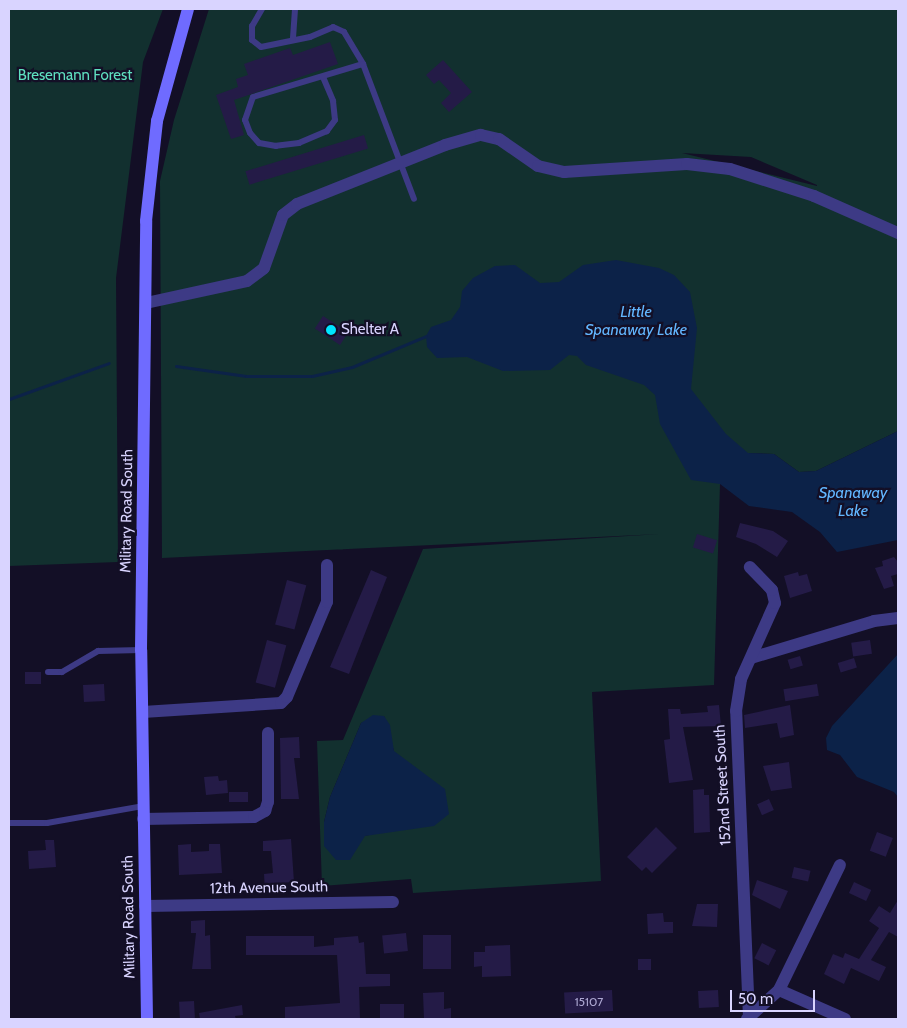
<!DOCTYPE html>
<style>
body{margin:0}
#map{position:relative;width:907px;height:1028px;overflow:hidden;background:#130f26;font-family:Cabin,sans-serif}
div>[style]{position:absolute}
.green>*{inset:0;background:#12302f}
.water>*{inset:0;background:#0c2248}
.stream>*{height:3px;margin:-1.5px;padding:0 1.5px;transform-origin:1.5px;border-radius:1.5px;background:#0c2248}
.building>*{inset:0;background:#241b47;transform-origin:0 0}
.lane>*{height:6px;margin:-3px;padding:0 3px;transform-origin:3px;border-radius:3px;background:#3d3a85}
.street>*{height:12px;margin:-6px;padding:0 6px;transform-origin:6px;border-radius:6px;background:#3d3a85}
.secondary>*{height:12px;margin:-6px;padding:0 6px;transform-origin:6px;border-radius:6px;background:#6f6bff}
.dots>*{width:14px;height:14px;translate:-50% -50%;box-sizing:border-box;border:2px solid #130f26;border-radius:50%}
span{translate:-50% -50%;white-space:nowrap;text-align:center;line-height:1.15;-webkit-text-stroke:4.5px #130f26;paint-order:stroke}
.number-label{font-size:12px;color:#aca6d1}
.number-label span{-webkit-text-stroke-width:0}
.park-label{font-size:15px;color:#5fe0c0}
.poi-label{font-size:15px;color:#d9d4ff}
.left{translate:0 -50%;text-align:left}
.street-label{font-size:15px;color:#d9d4ff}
.water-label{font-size:16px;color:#62b6ff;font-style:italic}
.frame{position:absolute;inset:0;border:10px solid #d9d4ff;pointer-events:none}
.scale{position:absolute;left:730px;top:990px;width:85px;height:22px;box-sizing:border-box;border:2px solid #d9d4ff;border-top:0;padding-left:6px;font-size:15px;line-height:18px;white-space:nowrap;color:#d9d4ff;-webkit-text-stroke:4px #130f26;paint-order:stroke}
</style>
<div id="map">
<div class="green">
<div style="clip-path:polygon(9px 9px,163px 9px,143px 62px,116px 278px,118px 562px,9px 566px)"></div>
<div style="clip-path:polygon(evenodd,209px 9px,898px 9px,898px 431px,816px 471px,799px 472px,774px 454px,748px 453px,720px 484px,714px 685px,592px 692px,601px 881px,413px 893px,411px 879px,322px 886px,317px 741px,343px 740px,423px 549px,660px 534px,162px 558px,160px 181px,174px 120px,209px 9px,682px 153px,751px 157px,817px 185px,817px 186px,682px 153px,209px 9px,384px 716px,394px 751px,393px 830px,364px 836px,324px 822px,330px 797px,361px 723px,384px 716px)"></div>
</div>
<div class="water">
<div style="clip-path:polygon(616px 260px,659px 268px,674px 275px,690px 292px,697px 328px,691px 389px,726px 434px,748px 453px,774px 454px,799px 472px,816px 471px,898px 431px,898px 540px,837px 552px,820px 532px,792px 512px,749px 506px,720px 484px,691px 480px,660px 424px,655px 395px,644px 385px,586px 365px,577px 356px,569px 355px,550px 370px,503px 371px,467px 357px,437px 358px,427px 347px,426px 336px,431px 327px,451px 320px,460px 307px,462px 291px,473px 278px,495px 266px,515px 265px,540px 283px,559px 282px,583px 265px)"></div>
<div style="clip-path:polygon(898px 654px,898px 797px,894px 792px,857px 777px,840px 755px,827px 750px,826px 738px,832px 726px)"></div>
<div style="clip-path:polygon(373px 715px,384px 716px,390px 725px,394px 751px,445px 789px,449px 814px,434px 826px,365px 836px,350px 860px,336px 860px,324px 846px,324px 822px,330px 797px,361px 723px)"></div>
</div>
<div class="stream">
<div style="left:176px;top:366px;width:71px;rotate:8.1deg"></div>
<div style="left:246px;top:376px;width:66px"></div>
<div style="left:312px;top:376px;width:41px;rotate:-12.7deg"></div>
<div style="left:352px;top:367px;width:80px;rotate:-22.7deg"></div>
<div style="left:9px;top:399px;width:106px;rotate:-19.8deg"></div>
</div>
<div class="building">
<div style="clip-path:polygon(330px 42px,338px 64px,234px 100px,244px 135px,231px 139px,216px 95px,238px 87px,236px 79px,248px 75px,244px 64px,290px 48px,293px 55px)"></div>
<div style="clip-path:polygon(443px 60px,472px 92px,449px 112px,441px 103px,451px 93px,439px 80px,434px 84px,426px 75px)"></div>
<div style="left:364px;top:135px;width:14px;height:124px;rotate:73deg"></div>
<div style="left:323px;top:316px;width:30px;height:15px;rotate:33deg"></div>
<div style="clip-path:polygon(740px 523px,773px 531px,788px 541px,777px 557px,756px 544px,736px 537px)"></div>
<div style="left:697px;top:534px;width:21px;height:14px;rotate:17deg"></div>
<div style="clip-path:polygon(894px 557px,898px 562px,898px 574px,891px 576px,894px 586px,884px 589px,875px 568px,883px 566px,882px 561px)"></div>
<div style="clip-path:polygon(371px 570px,387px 577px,349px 674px,330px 667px)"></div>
<div style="clip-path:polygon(798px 572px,799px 576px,807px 574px,812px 591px,790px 598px,784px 576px)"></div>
<div style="left:287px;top:580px;width:20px;height:46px;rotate:15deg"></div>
<div style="left:267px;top:640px;width:20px;height:44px;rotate:15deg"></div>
<div style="left:870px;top:640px;width:14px;height:19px;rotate:82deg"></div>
<div style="left:800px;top:656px;width:10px;height:13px;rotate:73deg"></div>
<div style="left:854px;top:658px;width:10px;height:17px;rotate:73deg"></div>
<div style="left:25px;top:672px;width:16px;height:12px"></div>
<div style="left:104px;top:684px;width:17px;height:21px;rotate:87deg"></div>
<div style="left:817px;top:684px;width:12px;height:34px;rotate:81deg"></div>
<div style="clip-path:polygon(719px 705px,721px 726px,683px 727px,693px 780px,669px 783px,664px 740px,670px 739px,668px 709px,680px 709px,681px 714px,708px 712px,707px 706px)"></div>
<div style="clip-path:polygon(790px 705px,794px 735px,780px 738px,777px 723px,745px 728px,744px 715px)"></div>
<div style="clip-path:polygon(299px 737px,300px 758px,294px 758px,299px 799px,281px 799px,280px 738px)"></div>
<div style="clip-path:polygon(789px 762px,792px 788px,771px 791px,763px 766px)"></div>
<div style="clip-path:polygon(218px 776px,219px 781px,227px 780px,228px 793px,206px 795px,204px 777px)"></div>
<div style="clip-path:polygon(704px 789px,704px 795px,709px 795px,710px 832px,694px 833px,693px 790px)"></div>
<div style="left:248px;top:792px;width:10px;height:19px;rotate:90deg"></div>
<div style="left:769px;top:799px;width:12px;height:13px;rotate:66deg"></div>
<div style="clip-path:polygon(656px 827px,677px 848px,652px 873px,646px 867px,642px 871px,627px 857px)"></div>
<div style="left:877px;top:832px;width:17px;height:20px;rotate:21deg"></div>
<div style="clip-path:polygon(291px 839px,294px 882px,277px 883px,277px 890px,265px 891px,264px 874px,273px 873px,271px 851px,263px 851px,263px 841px)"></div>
<div style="clip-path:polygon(45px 840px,54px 840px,56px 867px,29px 869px,28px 851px,46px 850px)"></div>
<div style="clip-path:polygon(191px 844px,191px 852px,209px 851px,209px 844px,220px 844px,222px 873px,179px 875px,178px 845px)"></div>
<div style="left:794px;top:867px;width:17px;height:11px;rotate:13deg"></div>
<div style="clip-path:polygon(757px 880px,788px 891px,780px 909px,752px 895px)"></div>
<div style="left:854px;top:882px;width:19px;height:12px;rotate:25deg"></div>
<div style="clip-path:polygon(898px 900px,898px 937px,889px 932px,871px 960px,886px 967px,879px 981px,851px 968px,844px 984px,824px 974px,833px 954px,843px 958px,845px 953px,859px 959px,879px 928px,869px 921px,879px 906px,890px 913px)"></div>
<div style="clip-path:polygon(697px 904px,718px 904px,717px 927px,692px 926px)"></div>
<div style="clip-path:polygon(663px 913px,664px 922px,673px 922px,673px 933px,648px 934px,647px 914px)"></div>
<div style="clip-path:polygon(205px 920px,205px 936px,210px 935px,211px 969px,192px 969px,196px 933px,191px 933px,191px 921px)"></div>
<div style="left:406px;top:933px;width:18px;height:24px;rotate:84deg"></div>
<div style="left:423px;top:935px;width:28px;height:34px"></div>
<div style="clip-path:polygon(246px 936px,314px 936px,314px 947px,334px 945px,334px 938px,358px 936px,359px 943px,364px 942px,366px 974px,390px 974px,390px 986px,359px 987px,360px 1019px,285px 1019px,285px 1007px,340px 1003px,337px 955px,246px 955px)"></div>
<div style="left:762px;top:943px;width:16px;height:17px;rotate:27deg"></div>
<div style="clip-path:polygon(510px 945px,511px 976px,482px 977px,482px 966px,474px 967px,474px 952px,485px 952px,485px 946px)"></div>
<div style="left:638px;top:959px;width:13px;height:11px"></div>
<div style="left:612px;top:990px;width:21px;height:48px;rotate:87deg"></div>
<div style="left:718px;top:990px;width:17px;height:20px;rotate:87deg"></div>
<div style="clip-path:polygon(444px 992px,444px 1009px,451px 1008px,451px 1019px,424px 1019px,423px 993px)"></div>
<div style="left:194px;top:1001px;width:18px;height:15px;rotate:87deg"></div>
<div style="left:404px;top:1004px;width:15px;height:24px;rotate:90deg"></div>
<div style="clip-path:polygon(242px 1005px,243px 1015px,235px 1016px,236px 1019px,200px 1019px,199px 1013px)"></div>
</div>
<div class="lane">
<div style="left:262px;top:9px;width:20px;rotate:120deg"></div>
<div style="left:252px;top:26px;width:14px;rotate:90deg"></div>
<div style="left:252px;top:40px;width:11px;rotate:38deg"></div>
<div style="left:261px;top:47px;width:50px;rotate:-11.5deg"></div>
<div style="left:310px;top:37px;width:25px;rotate:-23deg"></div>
<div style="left:333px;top:27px;width:12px;rotate:24deg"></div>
<div style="left:344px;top:32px;width:37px;rotate:59deg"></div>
<div style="left:293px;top:38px;width:29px;rotate:-86deg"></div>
<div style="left:323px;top:77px;width:26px;rotate:67deg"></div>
<div style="left:333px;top:101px;width:19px;rotate:84deg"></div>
<div style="left:335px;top:120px;width:14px;rotate:126deg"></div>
<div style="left:327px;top:131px;width:30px;rotate:157deg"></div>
<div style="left:299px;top:143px;width:23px;rotate:173deg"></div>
<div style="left:276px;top:146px;width:17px;rotate:-170deg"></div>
<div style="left:259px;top:143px;width:13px;rotate:-132deg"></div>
<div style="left:250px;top:133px;width:14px;rotate:-111deg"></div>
<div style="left:245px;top:120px;width:24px;rotate:-71deg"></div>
<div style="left:253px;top:97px;width:115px;rotate:-16.7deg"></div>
<div style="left:363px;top:64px;width:144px;rotate:69.3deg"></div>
<div style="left:48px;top:672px;width:14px"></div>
<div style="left:62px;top:672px;width:42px;rotate:-30.3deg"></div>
<div style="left:98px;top:651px;width:43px;rotate:-1.3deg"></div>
<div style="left:9px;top:823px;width:38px"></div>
<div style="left:47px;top:823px;width:97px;rotate:-10deg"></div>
</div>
<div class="street">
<div style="left:146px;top:303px;width:103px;rotate:-12.3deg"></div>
<div style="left:247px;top:281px;width:21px;rotate:-37deg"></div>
<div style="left:264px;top:268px;width:56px;rotate:-70.3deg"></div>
<div style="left:283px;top:215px;width:18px;rotate:-38deg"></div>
<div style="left:297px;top:204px;width:159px;rotate:-21.7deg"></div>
<div style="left:445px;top:145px;width:37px;rotate:-16deg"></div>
<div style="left:481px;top:135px;width:18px;rotate:13deg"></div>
<div style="left:499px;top:139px;width:47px;rotate:34.7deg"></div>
<div style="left:538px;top:166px;width:27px;rotate:13deg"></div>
<div style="left:564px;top:172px;width:123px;rotate:-3.7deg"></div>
<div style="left:687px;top:164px;width:43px;rotate:6.6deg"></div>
<div style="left:730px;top:169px;width:88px;rotate:17.8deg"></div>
<div style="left:814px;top:196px;width:92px;rotate:23.8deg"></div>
<div style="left:751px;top:658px;width:128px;rotate:-16.7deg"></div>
<div style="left:874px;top:621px;width:24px;rotate:-7deg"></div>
<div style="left:143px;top:712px;width:138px;rotate:-3.7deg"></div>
<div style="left:281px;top:703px;width:8px;rotate:-45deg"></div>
<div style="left:287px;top:697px;width:103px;rotate:-67.2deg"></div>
<div style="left:327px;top:602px;width:37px;rotate:-90deg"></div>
<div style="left:143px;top:819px;width:111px;rotate:-1deg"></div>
<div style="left:254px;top:817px;width:13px;rotate:-29deg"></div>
<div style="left:265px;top:811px;width:9px;rotate:-72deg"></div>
<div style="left:268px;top:802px;width:69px;rotate:-90deg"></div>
<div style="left:145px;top:906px;width:248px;rotate:-0.9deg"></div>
<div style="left:779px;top:990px;width:72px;rotate:23.7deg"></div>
<div style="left:749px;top:1017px;width:306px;rotate:-92.4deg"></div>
<div style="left:736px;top:711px;width:32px;rotate:-81deg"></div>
<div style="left:741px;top:679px;width:83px;rotate:-65.9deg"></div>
<div style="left:775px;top:603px;width:13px;rotate:-103deg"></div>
<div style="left:772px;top:590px;width:32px;rotate:-134deg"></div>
<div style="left:747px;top:1019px;width:43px;rotate:-42.2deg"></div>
<div style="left:779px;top:990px;width:139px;rotate:-64deg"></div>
</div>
<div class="secondary">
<div style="left:147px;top:1019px;width:369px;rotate:-90.9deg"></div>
<div style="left:141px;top:650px;width:429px;rotate:-89.3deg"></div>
<div style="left:146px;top:221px;width:101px;rotate:-83.7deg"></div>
<div style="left:157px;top:121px;width:116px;rotate:-74.5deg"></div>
</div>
<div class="dots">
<div style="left:331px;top:330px;background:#00e5ff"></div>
</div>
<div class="number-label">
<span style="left:589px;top:1002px">15107</span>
</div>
<div class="park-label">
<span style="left:75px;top:76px">Bresemann Forest</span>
</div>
<div class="poi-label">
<span class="left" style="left:341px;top:330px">Shelter A</span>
</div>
<div class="street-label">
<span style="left:127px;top:511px;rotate:-89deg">Military Road South</span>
<span style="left:723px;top:785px;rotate:-93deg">152nd Street South</span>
<span style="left:269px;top:888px;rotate:-1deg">12th Avenue South</span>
<span style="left:129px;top:917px;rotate:-91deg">Military Road South</span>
</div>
<div class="water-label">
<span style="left:636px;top:321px">Little<br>Spanaway Lake</span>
<span style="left:853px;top:502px">Spanaway<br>Lake</span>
</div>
<div class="frame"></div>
<div class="scale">50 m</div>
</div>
